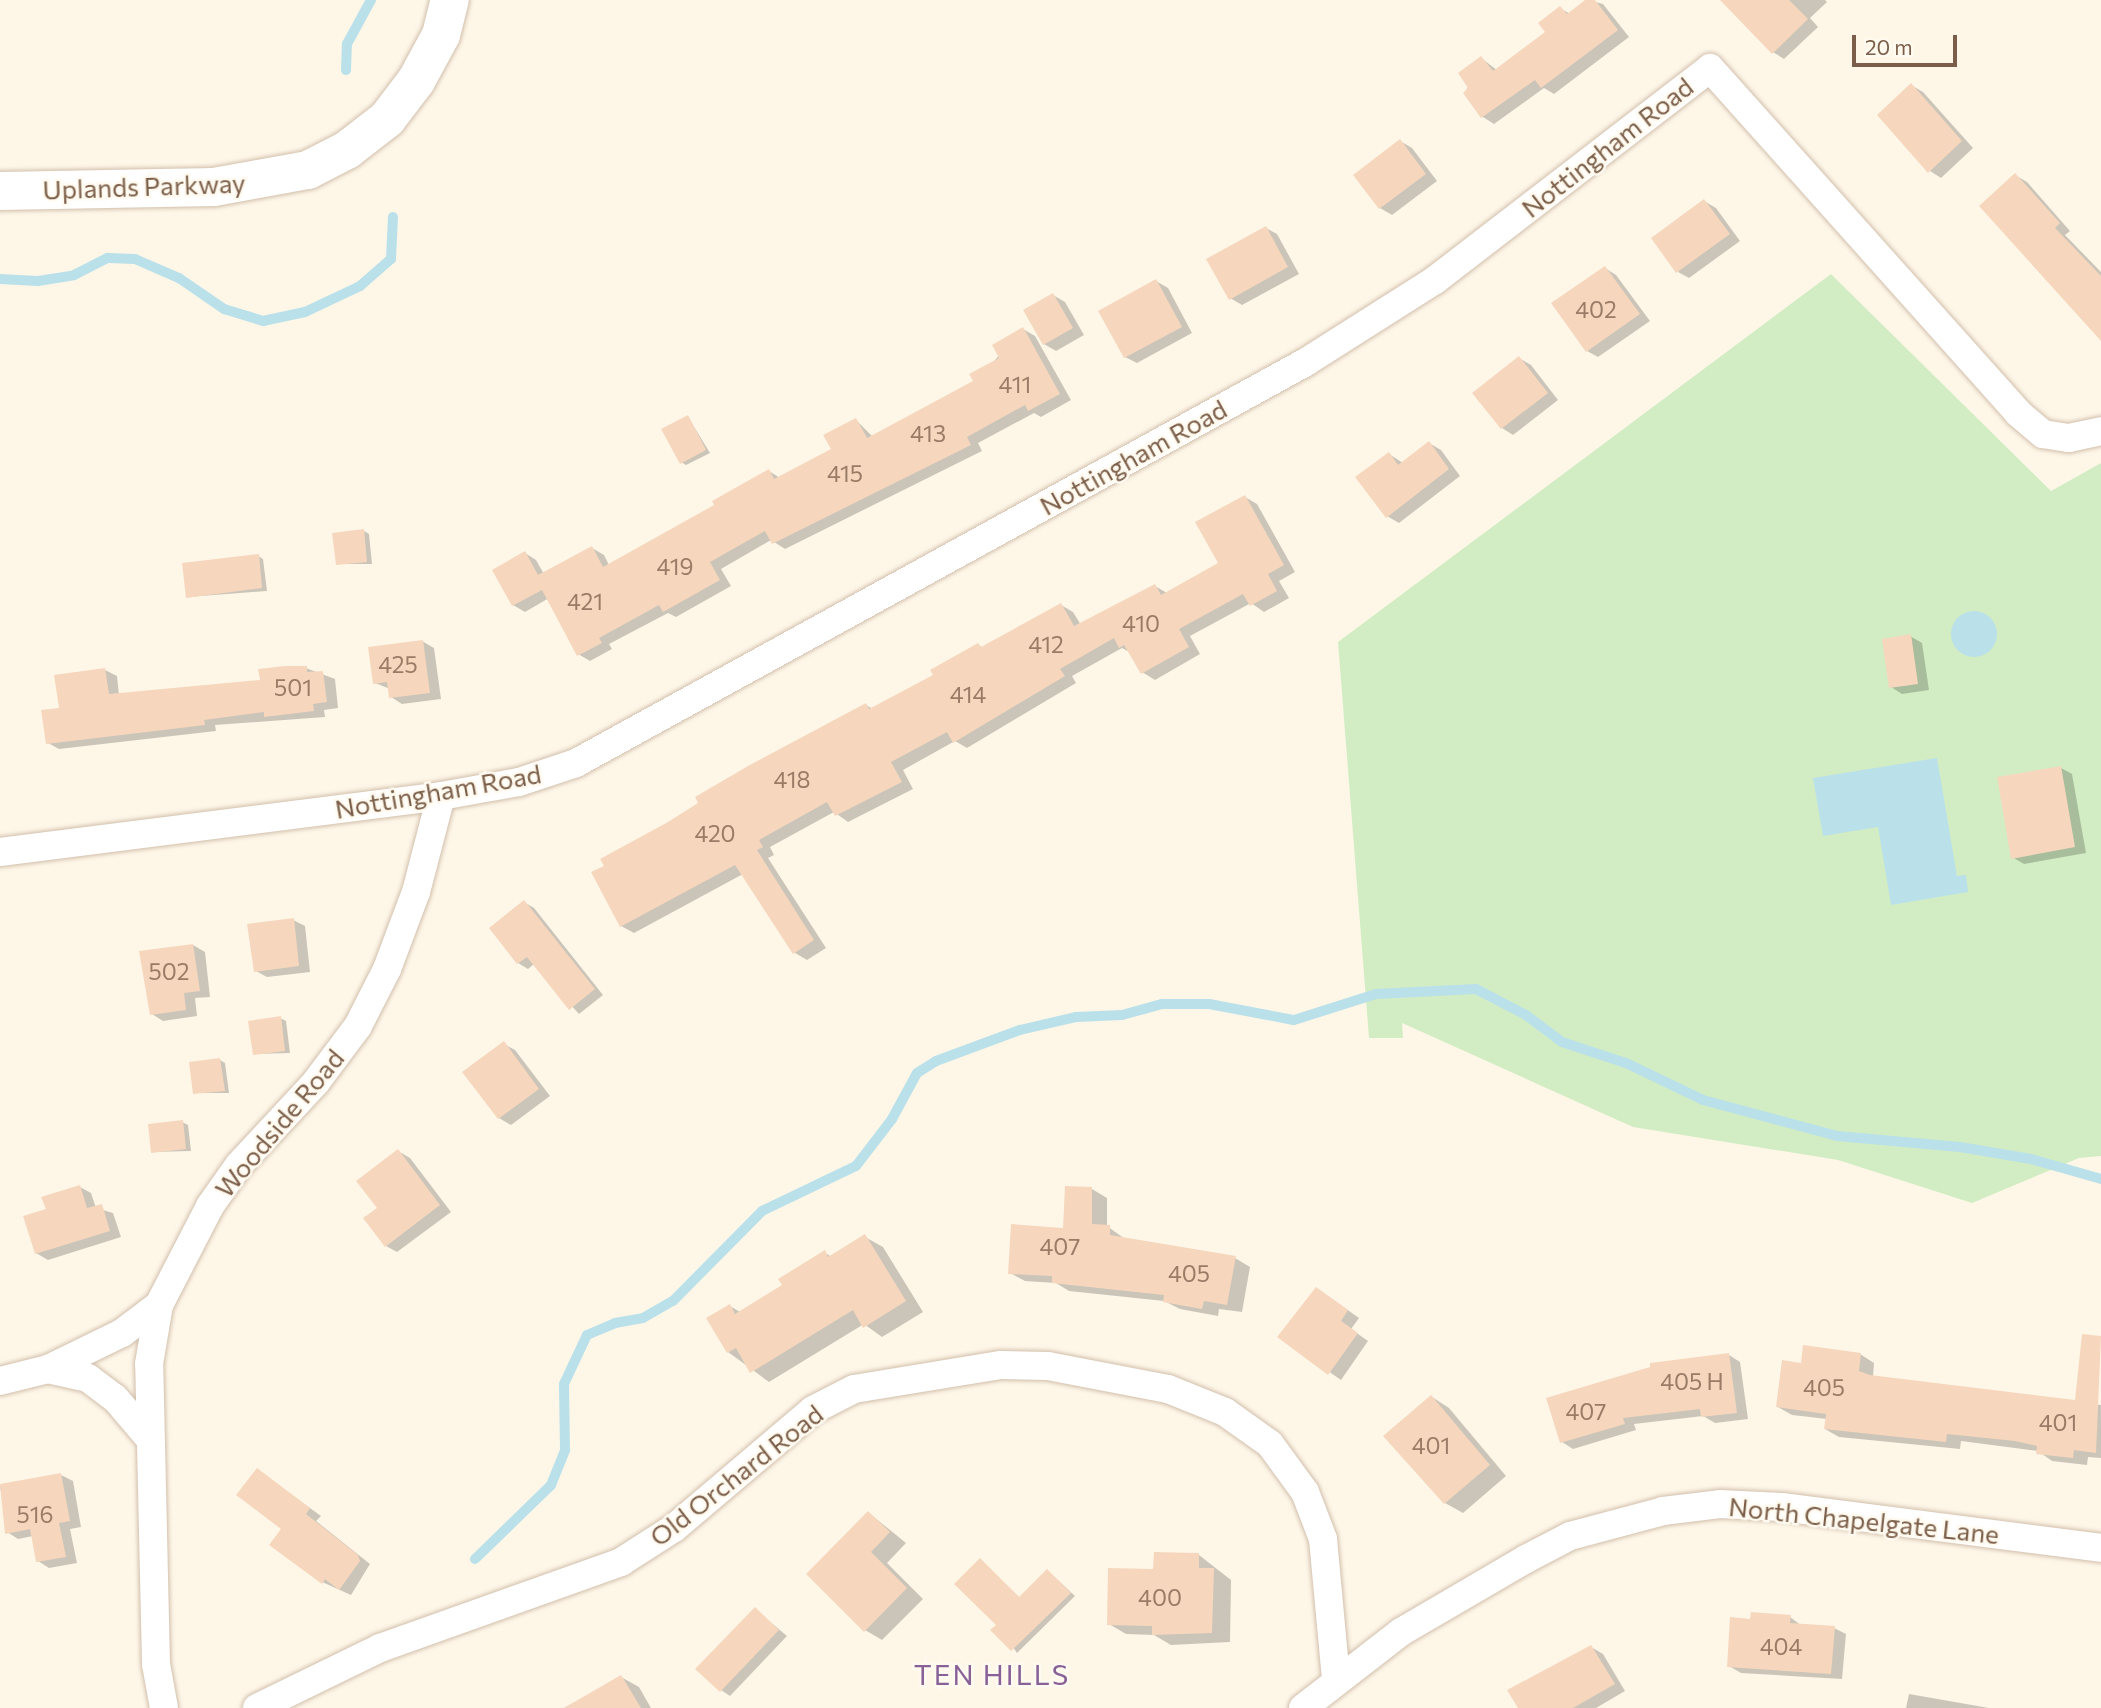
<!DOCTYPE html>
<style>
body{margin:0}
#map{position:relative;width:2101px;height:1708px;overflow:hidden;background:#fef7e8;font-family:Commissioner,sans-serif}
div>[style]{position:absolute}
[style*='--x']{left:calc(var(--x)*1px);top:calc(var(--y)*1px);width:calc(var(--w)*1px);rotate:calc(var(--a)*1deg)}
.green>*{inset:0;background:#d2edc4}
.water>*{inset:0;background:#bae0ea}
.round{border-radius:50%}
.shadow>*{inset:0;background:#0003}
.stream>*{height:10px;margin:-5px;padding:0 5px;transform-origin:5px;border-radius:5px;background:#bae0ea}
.building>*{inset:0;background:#f6d7bd}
.roads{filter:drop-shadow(0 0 2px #d2bfac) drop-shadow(0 0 2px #d2bfac)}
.street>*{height:28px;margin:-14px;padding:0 14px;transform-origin:14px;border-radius:14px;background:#fff}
.secondary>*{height:38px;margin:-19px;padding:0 19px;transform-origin:19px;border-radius:19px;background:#fff}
span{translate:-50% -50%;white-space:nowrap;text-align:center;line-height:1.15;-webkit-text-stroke:5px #fffaf0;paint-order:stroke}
.number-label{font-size:23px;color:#9a7c66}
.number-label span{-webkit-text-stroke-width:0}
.street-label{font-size:26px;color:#7b5e49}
.neighbourhood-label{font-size:28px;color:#886197;letter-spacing:2px}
.scale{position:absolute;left:1852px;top:35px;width:105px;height:32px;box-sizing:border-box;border:4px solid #7b5e49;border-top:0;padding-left:9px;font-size:21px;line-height:24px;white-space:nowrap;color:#7b5e49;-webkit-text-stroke:5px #fffaf0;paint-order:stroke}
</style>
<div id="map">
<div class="green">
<div style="clip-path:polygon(1831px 274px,2051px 491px,2101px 463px,2101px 1156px,2079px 1158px,1972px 1203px,1838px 1160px,1633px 1127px,1402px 1023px,1403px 1038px,1369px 1038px,1338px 642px)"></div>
</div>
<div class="water">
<div class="round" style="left:1951px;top:611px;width:46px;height:46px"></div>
<div style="clip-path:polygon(1937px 758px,1957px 876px,1966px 875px,1968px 892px,1891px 905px,1878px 827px,1823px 836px,1813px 778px)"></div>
</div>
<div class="shadow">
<div style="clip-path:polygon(1588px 0,1603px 4px,1629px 37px,1554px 94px,1544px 88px,1494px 124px,1483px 117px,1465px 93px,1481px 58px,1497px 70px,1548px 32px,1560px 8px,1570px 14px)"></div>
<div style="clip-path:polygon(1745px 0,1825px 0,1827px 2px,1810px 18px,1818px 27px,1784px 59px,1773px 52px)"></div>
<div style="clip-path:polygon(1911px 85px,1923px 92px,1973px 148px,1941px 178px,1930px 171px)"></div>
<div style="clip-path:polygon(1400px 141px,1412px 148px,1437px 181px,1392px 215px,1380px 208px)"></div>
<div style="clip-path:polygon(2015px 175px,2027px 182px,2070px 231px,2065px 235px,2101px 272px,2101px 338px)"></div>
<div style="clip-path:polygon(1704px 201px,1716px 208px,1740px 241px,1689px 278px,1678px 272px)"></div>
<div style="clip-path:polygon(1266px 228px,1277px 234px,1299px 274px,1242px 305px,1230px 298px)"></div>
<div style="clip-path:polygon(1605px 268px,1616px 275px,1650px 321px,1598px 357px,1587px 351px)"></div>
<div style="clip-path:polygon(1156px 281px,1168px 288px,1192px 333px,1137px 363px,1125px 357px)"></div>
<div style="clip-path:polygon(1053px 295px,1065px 302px,1084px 335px,1056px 351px,1044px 344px)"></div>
<div style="clip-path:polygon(1023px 329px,1035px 336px,1071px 400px,1041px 417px,1034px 413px,978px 443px,982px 451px,785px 549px,771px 540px,721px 569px,731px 586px,676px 617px,668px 613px,609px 644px,612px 649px,590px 661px,578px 654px,549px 598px,525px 612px,513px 605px,525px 553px,536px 560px,544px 574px,592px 548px,604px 555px,609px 565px,717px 506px,769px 471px,780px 478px,833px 450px,856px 420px,873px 437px,975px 382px)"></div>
<div style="clip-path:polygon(1519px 358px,1531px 365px,1558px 400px,1513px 435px,1502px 428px)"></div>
<div style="clip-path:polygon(688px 417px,710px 453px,686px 465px,681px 462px)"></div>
<div style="clip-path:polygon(1429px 443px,1441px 450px,1460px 476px,1399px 523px,1387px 516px,1389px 454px,1403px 463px)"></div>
<div style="clip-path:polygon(1245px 497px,1257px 504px,1295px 572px,1279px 581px,1289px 598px,1264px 612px,1251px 603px,1190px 636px,1200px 654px,1155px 680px,1142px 672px,1131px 653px,1122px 648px,1072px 676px,1076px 683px,967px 748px,955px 741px,903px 770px,913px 789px,848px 822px,834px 812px,770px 847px,774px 855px,768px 858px,826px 948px,807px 960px,795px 953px,743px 874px,634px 933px,621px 926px,669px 823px,866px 705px,873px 709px,935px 676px,978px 645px,984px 648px,1061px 605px,1073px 612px,1081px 625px,1155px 586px,1167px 593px,1220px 564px)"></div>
<div style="clip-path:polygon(364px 531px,369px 534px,372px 564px,338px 564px)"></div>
<div style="clip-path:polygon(258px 556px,263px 559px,267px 591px,188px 597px)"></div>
<div style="clip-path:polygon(1910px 636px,1922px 643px,1929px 690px,1902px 694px,1891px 687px)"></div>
<div style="clip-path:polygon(422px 641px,434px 648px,441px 699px,402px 704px,391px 697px,390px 689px,375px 683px)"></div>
<div style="clip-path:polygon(306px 668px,335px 679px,338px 708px,324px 710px,325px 717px,215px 725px,216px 731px,59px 749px,48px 743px,61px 709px,105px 670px,117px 676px,119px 695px,262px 681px)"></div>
<div style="clip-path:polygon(2061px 768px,2072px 774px,2086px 853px,2024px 864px,2012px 857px)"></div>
<div style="clip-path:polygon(524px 902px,534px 908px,603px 995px,579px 1014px,534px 964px,528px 969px,518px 963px)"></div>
<div style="clip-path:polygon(293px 920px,305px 926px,310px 972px,267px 977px,256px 971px)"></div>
<div style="clip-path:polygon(193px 945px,205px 952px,210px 997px,195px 998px,197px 1016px,163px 1021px,152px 1014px)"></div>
<div style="clip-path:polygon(280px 1018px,286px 1021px,290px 1053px,254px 1054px)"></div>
<div style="clip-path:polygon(504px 1044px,515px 1050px,550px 1096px,511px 1125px,499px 1118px,465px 1073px)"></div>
<div style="clip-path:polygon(220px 1060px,225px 1063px,229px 1093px,195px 1093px)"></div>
<div style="clip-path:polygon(182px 1122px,188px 1125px,191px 1151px,153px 1152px)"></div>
<div style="clip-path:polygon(398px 1151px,410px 1158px,451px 1212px,397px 1252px,386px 1246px)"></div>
<div style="clip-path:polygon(80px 1187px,91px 1193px,96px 1208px,113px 1213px,121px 1237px,48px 1260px,36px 1253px,48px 1210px)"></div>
<div style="clip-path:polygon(1092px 1189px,1107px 1198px,1107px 1226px,1125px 1239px,1235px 1258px,1250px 1267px,1242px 1312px,1219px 1309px,1218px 1316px,1180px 1309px,1164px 1301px,1069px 1291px,1056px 1283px,1025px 1281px,1010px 1273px,1065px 1229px)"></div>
<div style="clip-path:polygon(865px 1237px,883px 1247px,923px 1312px,882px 1337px,864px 1324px,769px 1382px,728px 1352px,730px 1306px,740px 1312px,784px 1286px,825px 1253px,832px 1257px)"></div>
<div style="clip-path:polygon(1328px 1296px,1359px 1318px,1351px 1329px,1368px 1341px,1341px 1380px,1279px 1337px)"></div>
<div style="clip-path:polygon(1860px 1354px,1874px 1363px,1873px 1377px,2101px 1405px,2101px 1458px,2088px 1457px,2087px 1465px,2052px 1461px,2038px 1451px,1961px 1441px,1960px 1449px,1839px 1437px,1825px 1429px,1827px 1419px,1792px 1415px,1778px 1407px,1803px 1365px)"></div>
<div style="clip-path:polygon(1729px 1355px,1740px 1362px,1748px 1419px,1715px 1423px,1703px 1416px,1634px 1424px,1636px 1430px,1573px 1449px,1562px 1442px)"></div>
<div style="clip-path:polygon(1432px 1397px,1449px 1408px,1506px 1476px,1463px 1513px,1445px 1503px)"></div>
<div style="clip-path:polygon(257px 1470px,321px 1516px,316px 1521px,370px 1564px,351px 1595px,322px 1582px)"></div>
<div style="clip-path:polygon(61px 1475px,73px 1481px,81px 1527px,70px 1529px,77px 1563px,49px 1568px,38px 1561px,33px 1536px,18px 1539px,7px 1532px,0 1486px)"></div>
<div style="clip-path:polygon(869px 1513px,906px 1543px,887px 1563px,923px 1599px,882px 1640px,865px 1630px)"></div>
<div style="clip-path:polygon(1199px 1555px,1231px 1580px,1230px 1642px,1171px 1645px,1154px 1635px,1126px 1634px,1109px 1624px,1155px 1571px)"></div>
<div style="clip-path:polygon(980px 1560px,1020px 1598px,1048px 1571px,1075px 1596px,1017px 1653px,998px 1625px)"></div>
<div style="clip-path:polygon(755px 1609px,787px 1636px,730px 1696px,721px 1690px)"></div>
<div style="clip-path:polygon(1790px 1617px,1802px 1626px,1834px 1628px,1846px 1634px,1842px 1679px,1741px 1673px,1729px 1666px,1751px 1621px)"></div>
<div style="clip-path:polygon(1591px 1647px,1603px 1654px,1625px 1691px,1596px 1708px,1520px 1708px)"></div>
<div style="clip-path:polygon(621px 1677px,639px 1687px,651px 1708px,564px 1708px)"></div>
<div style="clip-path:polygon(1909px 1694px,1989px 1708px,1906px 1708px)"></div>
</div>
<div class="stream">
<div style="--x:346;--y:70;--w:26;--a:-88"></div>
<div style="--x:347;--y:44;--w:50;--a:-61.4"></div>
<div style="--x:0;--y:279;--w:38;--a:3"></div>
<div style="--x:38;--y:281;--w:36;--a:-9"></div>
<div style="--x:74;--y:275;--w:38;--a:-27"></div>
<div style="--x:108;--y:258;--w:27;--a:2"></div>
<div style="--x:135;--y:259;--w:48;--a:23.4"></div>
<div style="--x:179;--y:278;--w:55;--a:34.6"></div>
<div style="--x:224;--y:309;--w:41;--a:17.1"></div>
<div style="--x:263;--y:321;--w:43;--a:-12.1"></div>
<div style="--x:305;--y:312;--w:61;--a:-25.3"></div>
<div style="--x:360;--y:286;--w:41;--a:-41.1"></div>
<div style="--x:391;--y:259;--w:42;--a:-87.3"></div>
<div style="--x:475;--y:1559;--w:106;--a:-44.2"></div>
<div style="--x:551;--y:1485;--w:38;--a:-68"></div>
<div style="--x:565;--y:1450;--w:66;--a:-90.9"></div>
<div style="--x:564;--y:1384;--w:54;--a:-64.9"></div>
<div style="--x:587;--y:1335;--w:30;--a:-23"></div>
<div style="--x:615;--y:1323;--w:28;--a:-10"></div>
<div style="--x:643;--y:1318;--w:34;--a:-30"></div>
<div style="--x:673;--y:1301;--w:127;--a:-45.3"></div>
<div style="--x:762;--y:1211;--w:104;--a:-25.6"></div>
<div style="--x:856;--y:1166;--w:59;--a:-52.5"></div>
<div style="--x:892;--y:1119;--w:52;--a:-61.5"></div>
<div style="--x:917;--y:1073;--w:22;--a:-32"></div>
<div style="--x:936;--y:1061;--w:90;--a:-20.3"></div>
<div style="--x:1020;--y:1030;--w:57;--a:-13.1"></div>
<div style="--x:1076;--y:1017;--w:46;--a:-2.5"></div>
<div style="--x:1122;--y:1015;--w:41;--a:-15.4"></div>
<div style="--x:1162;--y:1004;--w:47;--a:0"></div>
<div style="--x:1209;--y:1004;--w:86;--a:10.7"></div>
<div style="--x:1294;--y:1020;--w:86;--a:-17.6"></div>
<div style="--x:1376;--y:994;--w:100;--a:-2.9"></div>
<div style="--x:1476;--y:989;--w:56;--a:27.5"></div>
<div style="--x:1526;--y:1015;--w:45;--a:36.9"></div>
<div style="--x:1562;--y:1042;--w:67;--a:18.2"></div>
<div style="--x:1626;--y:1063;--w:85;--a:25.7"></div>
<div style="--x:1703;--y:1100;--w:139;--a:15"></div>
<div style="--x:1837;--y:1136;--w:123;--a:5.1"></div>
<div style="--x:1960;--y:1147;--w:72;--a:9.6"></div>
<div style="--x:2031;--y:1159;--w:73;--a:15.9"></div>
</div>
<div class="building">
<div style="clip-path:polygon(1585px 0,1595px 0,1618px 30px,1541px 88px,1535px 80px,1481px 118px,1463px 93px,1468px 88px,1458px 73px,1481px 56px,1493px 71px,1545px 32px,1538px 23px,1560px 6px,1567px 14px)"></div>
<div style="clip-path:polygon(1720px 0,1789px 0,1808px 19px,1772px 54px)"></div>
<div style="clip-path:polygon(1911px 83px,1962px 141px,1928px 173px,1877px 115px)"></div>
<div style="clip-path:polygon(1400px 139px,1426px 174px,1379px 209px,1353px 175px)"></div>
<div style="clip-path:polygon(2015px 173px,2060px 223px,2055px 228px,2101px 276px,2101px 341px,1979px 206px)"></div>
<div style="clip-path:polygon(1704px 199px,1730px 234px,1676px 273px,1651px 238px)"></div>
<div style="clip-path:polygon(1266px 226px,1288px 267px,1229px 300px,1206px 259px)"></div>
<div style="clip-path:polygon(1605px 266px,1640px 314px,1586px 352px,1551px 303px)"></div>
<div style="clip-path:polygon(1156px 279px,1182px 327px,1124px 358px,1098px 311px)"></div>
<div style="clip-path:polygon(1053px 293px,1073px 328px,1043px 345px,1023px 310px)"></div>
<div style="clip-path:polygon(1023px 327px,1060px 394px,1028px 411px,1025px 405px,967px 437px,971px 445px,772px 544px,765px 531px,710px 562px,720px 580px,663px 612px,659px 605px,599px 638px,602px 643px,577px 656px,542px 590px,512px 606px,492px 570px,525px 551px,538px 575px,592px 546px,603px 567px,714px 505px,712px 501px,769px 469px,774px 479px,831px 449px,823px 435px,856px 418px,867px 438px,973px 381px,969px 374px,999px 358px,992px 345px)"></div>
<div style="clip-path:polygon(1519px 356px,1548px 393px,1501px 429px,1472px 393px)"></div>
<div style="clip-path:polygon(688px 415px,706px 450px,680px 464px,661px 429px)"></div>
<div style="clip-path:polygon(1429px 441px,1449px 469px,1386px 518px,1355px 477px,1389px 452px,1398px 465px)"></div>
<div style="clip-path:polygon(1245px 495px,1284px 565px,1268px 574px,1277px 591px,1250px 606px,1243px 594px,1179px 629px,1189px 647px,1141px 674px,1124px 645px,1119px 648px,1114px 638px,1060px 669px,1065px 676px,953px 743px,947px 732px,891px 762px,902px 782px,835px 816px,827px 802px,759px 840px,763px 847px,757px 850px,814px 940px,793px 954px,735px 865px,620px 927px,591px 872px,604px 866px,600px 859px,668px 822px,698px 803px,695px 797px,748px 766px,866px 703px,869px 709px,933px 675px,930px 670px,978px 643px,981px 647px,1061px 603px,1074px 626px,1155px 584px,1161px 595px,1218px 563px,1195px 522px)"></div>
<div style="clip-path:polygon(364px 529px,367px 562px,336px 565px,332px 533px)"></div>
<div style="clip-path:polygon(259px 554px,262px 588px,186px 598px,182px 563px)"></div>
<div style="clip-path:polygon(1911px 634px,1918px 684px,1889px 688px,1882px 639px)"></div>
<div style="clip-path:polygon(423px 640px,430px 693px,389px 698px,387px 682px,373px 684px,368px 647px)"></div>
<div style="clip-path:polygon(285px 666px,307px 666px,307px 672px,323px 671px,327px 702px,313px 704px,314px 711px,264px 717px,264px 712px,204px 720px,205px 725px,46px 744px,41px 710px,59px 708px,54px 675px,105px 668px,109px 694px,260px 680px,258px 669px)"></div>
<div style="clip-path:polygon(2061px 766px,2075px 847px,2011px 859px,1997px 777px)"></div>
<div style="clip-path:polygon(524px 900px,595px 989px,569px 1010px,527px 957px,517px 964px,489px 928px)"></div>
<div style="clip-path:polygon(294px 918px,299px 966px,254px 972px,247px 924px)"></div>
<div style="clip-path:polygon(193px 944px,200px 991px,184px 993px,186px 1010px,150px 1015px,139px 951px)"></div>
<div style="clip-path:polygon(281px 1016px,285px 1051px,253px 1055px,248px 1021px)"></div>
<div style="clip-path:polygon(504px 1041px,539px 1089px,498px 1119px,462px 1072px)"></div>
<div style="clip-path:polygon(220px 1058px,225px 1091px,193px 1094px,189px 1062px)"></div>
<div style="clip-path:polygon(183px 1120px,186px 1149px,151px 1153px,148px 1124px)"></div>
<div style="clip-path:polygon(398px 1149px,440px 1205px,385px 1247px,363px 1218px,377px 1208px,356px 1181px)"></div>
<div style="clip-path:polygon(80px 1185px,87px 1208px,102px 1204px,110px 1231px,35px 1254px,23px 1216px,46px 1209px,41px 1197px)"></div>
<div style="clip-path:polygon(1065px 1186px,1092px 1187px,1092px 1224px,1110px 1225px,1110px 1235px,1236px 1256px,1227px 1305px,1204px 1301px,1202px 1309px,1163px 1302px,1164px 1295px,1052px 1283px,1052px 1276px,1008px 1274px,1011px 1224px,1063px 1228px)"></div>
<div style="clip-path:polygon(865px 1234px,906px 1301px,863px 1328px,853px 1310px,750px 1373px,736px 1348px,727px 1353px,706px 1318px,730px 1304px,735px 1314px,782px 1285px,778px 1279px,825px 1250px,828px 1257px)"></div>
<div style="clip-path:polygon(1316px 1287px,1348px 1310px,1341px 1321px,1358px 1333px,1328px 1375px,1277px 1337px)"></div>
<div style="clip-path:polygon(2082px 1334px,2101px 1336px,2096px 1453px,2074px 1450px,2073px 1458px,2036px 1454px,2037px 1446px,2015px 1441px,1947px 1434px,1946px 1442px,1824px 1429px,1826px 1414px,1776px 1407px,1782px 1360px,1801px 1363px,1803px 1345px,1861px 1353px,1859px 1371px,1870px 1375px,2075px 1400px)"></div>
<div style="clip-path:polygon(1729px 1353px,1737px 1413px,1701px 1417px,1700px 1409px,1623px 1418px,1625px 1424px,1560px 1443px,1546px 1398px,1650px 1367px,1650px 1363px)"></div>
<div style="clip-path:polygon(1431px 1395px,1490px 1465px,1444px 1504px,1383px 1436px)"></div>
<div style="clip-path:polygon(257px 1468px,310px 1508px,306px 1514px,358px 1555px,360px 1561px,339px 1590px,325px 1579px,322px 1584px,269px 1545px,281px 1529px,236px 1495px)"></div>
<div style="clip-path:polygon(61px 1473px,70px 1521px,59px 1523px,66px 1557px,36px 1562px,30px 1529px,5px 1534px,0 1484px)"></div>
<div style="clip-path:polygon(868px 1511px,890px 1532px,871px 1552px,907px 1588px,864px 1632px,806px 1574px)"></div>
<div style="clip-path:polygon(1154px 1552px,1199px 1553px,1199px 1568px,1214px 1568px,1212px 1633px,1152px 1635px,1152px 1626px,1107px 1625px,1108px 1568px,1153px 1569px)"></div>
<div style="clip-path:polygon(980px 1558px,1019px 1597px,1047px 1569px,1071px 1593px,1011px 1651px,990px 1630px,996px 1625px,954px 1584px)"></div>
<div style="clip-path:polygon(755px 1607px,779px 1630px,720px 1692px,695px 1669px)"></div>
<div style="clip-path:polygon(1751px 1612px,1791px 1615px,1790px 1623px,1835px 1626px,1831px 1674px,1727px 1667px,1730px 1617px,1750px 1619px)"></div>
<div style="clip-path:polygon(1591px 1645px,1615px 1684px,1573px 1708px,1518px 1708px,1507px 1690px)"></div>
<div style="clip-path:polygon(621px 1675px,641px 1708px,564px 1708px)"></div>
</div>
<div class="roads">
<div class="street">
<div style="--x:0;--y:852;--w:445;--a:-7.2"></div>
<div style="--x:441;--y:796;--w:79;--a:-10.2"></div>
<div style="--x:519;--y:782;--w:60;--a:-18.4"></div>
<div style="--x:576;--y:763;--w:833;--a:-28.78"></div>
<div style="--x:1306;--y:362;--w:153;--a:-32.4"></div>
<div style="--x:1435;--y:280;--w:347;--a:-37.6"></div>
<div style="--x:1710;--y:68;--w:462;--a:48.2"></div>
<div style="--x:2018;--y:413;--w:33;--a:40"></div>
<div style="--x:2043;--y:434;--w:26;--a:9"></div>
<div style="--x:2069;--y:438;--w:33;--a:-12"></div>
<div style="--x:48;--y:1369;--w:41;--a:12.7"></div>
<div style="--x:88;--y:1378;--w:34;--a:37"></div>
<div style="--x:115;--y:1398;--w:54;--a:49.5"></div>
<div style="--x:0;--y:1381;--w:49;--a:-14"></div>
<div style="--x:48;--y:1369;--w:82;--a:-25.9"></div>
<div style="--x:122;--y:1333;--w:46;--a:-37.1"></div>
<div style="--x:164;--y:1708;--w:45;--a:-100.3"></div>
<div style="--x:156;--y:1664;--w:300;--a:-91.3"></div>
<div style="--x:149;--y:1364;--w:60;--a:-80.4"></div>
<div style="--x:159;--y:1305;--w:111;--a:-62.7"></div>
<div style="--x:210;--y:1206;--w:50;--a:-54.7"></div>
<div style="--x:239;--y:1165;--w:113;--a:-47.1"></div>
<div style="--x:316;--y:1082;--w:70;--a:-53.1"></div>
<div style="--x:358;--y:1026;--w:64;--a:-63"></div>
<div style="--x:387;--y:969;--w:82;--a:-69.4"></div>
<div style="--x:416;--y:892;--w:99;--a:-75.4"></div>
<div style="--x:257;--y:1708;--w:137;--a:-26"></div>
<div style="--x:380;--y:1648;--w:256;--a:-19.6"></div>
<div style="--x:621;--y:1562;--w:63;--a:-32.7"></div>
<div style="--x:674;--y:1528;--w:182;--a:-40.3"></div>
<div style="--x:813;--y:1410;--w:46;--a:-27.1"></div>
<div style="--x:854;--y:1389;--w:149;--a:-9.3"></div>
<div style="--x:1001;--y:1365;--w:47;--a:1.2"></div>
<div style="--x:1048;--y:1366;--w:122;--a:10.9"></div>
<div style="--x:1168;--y:1389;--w:61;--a:22"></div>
<div style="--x:1225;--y:1412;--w:55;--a:35.4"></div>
<div style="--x:1270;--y:1444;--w:59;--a:53.9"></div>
<div style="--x:1305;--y:1492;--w:50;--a:69"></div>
<div style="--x:1323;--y:1539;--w:140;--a:84.7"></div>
<div style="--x:1303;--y:1708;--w:124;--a:-37.8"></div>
<div style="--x:1401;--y:1632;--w:145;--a:-30.3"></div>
<div style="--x:1526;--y:1559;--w:50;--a:-27.6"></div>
<div style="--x:1570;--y:1536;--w:96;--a:-15"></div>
<div style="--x:1663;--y:1511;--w:57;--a:-7"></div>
<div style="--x:1720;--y:1504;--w:62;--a:2.8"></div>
<div style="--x:1782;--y:1507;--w:322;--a:7.3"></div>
</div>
<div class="secondary">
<div style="--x:0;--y:191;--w:214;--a:-1.1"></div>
<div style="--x:214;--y:187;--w:96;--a:-10.3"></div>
<div style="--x:308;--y:170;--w:44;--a:-27.1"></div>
<div style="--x:347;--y:150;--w:51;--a:-37.8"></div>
<div style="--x:387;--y:119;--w:48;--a:-52.7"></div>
<div style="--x:416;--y:81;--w:52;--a:-61.5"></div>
<div style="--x:441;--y:35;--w:36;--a:-76"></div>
</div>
</div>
<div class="number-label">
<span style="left:1596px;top:309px">402</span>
<span style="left:1015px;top:384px">411</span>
<span style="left:928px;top:433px">413</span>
<span style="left:845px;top:473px">415</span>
<span style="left:675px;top:566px">419</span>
<span style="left:585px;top:601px">421</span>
<span style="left:1141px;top:623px">410</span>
<span style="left:1046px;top:644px">412</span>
<span style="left:398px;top:664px">425</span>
<span style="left:293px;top:687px">501</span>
<span style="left:968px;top:694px">414</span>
<span style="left:792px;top:779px">418</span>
<span style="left:715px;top:833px">420</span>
<span style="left:169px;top:971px">502</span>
<span style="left:1060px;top:1246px">407</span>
<span style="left:1189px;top:1273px">405</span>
<span style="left:1692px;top:1381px">405 H</span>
<span style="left:1824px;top:1387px">405</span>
<span style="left:1586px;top:1411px">407</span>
<span style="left:2058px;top:1422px">401</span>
<span style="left:1431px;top:1445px">401</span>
<span style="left:35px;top:1514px">516</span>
<span style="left:1160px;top:1597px">400</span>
<span style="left:1781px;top:1646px">404</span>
</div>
<div class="street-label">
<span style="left:1607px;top:147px;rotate:-38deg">Nottingham Road</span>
<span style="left:144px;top:186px;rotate:-2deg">Uplands Parkway</span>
<span style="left:1133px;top:457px;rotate:-29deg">Nottingham Road</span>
<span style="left:438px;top:791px;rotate:-10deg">Nottingham Road</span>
<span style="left:279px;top:1123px;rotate:-50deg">Woodside Road</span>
<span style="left:736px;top:1475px;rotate:-38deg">Old Orchard Road</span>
<span style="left:1864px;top:1520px;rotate:6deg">North Chapelgate Lane</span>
</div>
<div class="neighbourhood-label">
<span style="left:992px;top:1674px">TEN HILLS</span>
</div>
<div class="scale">20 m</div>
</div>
